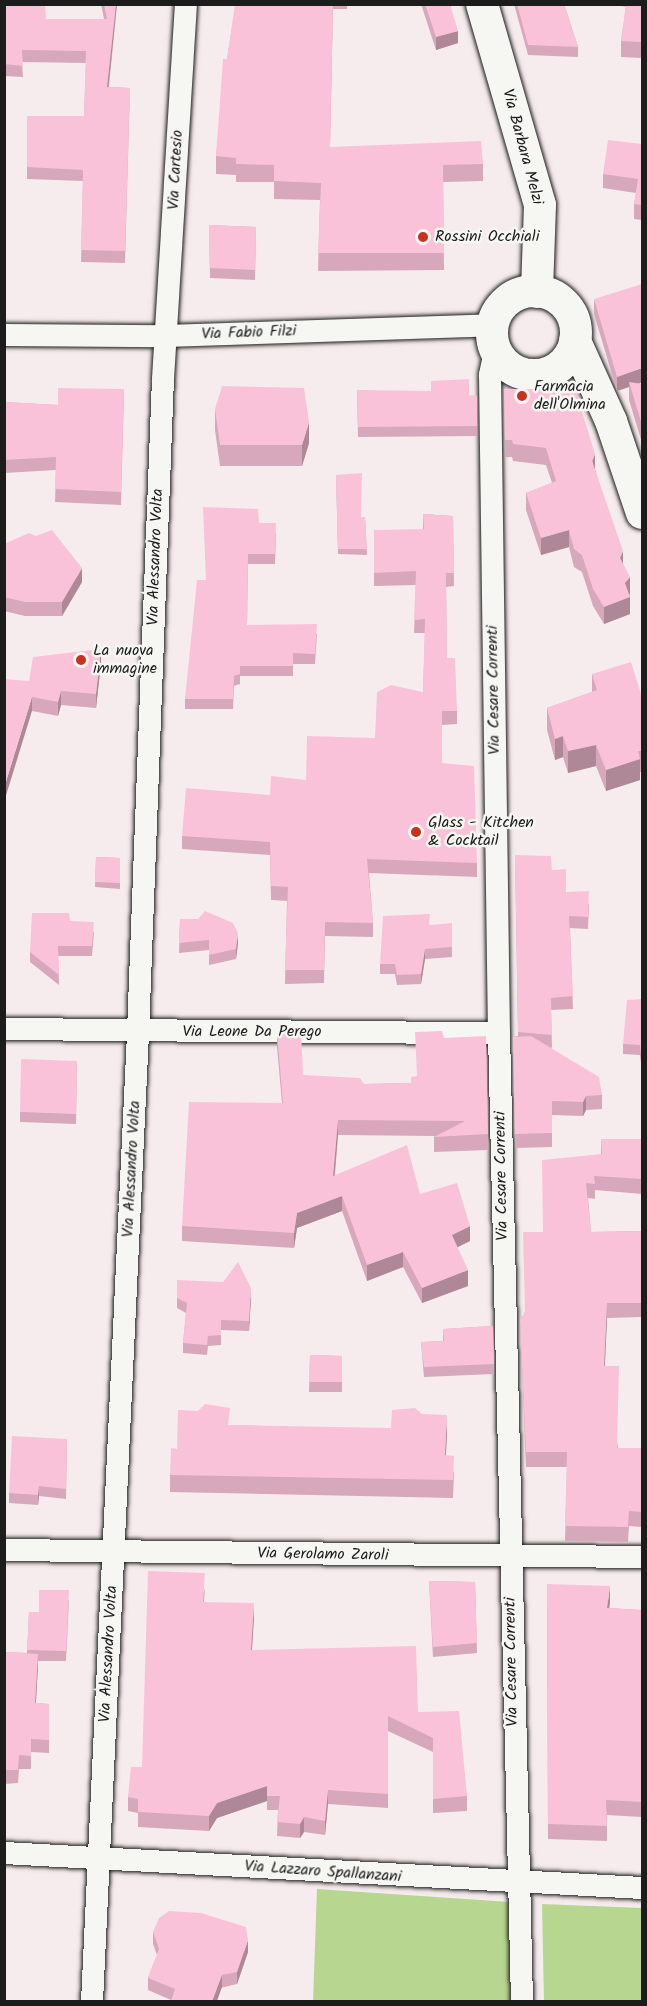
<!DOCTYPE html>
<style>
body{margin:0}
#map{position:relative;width:647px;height:2006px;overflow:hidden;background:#f7eced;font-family:Kalam,sans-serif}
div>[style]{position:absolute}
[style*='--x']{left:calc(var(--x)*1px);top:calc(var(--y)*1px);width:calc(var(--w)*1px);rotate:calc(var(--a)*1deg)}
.green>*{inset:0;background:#b7d68f}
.roads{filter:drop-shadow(0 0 2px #1c1c1c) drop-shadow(0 0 2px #1c1c1c)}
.street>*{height:22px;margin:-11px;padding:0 11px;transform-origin:11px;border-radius:11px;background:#f6f6f2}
.secondary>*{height:32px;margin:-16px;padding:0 16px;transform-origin:16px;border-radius:16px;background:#f6f6f2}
.secondary>.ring{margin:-16px;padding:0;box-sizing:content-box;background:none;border:32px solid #f6f6f2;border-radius:50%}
.wall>*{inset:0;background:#d7a7bb}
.shaded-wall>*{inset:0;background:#af8898}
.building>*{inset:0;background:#fac2d9}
.dots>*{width:16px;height:16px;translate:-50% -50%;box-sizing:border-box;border:3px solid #f6f6f2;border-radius:50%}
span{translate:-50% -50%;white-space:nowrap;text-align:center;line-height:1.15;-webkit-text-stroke:5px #f6f6f2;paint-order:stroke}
.street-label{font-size:16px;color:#1c1c1c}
.poi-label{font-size:16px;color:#1c1c1c}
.left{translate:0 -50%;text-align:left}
.frame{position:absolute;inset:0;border:6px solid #1c1c1c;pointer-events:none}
</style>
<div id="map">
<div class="green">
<div style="clip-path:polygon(317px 1889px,510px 1902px,511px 2001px,313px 2002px)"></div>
<div style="clip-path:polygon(542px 1904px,642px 1908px,642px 2001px,544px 2001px)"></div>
</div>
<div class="roads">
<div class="street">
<div style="--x:4;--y:335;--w:162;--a:0.4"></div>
<div style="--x:166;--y:336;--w:327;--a:-1.9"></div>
<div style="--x:495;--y:351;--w:25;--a:102"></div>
<div style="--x:490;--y:375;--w:658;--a:89.22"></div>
<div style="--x:499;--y:1033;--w:969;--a:88.64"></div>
<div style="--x:4;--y:1029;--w:495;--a:0.5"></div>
<div style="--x:4;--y:1550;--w:638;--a:0.63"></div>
<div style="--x:4;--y:1853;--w:639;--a:3.14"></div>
<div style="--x:92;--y:2002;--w:971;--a:-87.28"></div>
<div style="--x:138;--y:1032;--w:653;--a:-87.81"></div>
<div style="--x:163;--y:379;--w:376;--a:-86.5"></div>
</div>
<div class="secondary">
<div style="--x:482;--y:4;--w:209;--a:73.9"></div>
<div style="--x:540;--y:205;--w:87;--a:92"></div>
<div class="ring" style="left:492px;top:291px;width:52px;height:52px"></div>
<div style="--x:575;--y:341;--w:88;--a:65.8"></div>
<div style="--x:611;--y:421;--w:97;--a:71.4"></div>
</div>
</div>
<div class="wall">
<div style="clip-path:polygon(4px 4px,46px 19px,104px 19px,101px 4px,117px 4px,109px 87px,130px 88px,125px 263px,81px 262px,83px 181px,27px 179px,27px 116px,84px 116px,86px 63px,22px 62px,23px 77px,4px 76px)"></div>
<div style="clip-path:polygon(235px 4px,347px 4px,347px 9px,333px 9px,330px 147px,483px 164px,483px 181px,443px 182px,444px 270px,318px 271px,320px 200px,274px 199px,274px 182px,236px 182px,236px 175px,216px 174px,216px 156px,227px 59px,235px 9px)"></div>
<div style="clip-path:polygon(421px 4px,450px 4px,458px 43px,436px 50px)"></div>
<div style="clip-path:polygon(514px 4px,564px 4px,578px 47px,578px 57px,528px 55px)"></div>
<div style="clip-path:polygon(614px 4px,642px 4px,642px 58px,621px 57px,621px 41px,626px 7px)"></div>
<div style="clip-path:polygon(642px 144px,642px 220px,634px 219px,634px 204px,636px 193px,603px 188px,603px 174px)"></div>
<div style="clip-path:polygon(209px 225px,256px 227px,255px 280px,210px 278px)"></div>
<div style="clip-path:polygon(594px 299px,642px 382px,639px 384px,642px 384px,642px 443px,629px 400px,629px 387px,617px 391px,594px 314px)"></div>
<div style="clip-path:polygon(124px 389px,121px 505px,55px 502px,56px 470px,4px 473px,4px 402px,58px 405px)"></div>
<div style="clip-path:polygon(504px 389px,595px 469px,623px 564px,630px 594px,630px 614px,604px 624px,593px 606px,582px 572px,574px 567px,569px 547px,541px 555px,526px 510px,526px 493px,552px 483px,546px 465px,513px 461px,512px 457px,505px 457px)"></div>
<div style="clip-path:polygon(357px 390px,477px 396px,477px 436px,358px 437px)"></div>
<div style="clip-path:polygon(215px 409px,309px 443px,302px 466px,220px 466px,215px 430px)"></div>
<div style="clip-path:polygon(336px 475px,361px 518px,365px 517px,367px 555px,338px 554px)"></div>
<div style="clip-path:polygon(423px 514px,453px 516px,454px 586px,446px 587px,447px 658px,457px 711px,457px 724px,442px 725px,442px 763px,477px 863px,477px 877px,369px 873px,373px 923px,373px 937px,325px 936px,324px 983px,285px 984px,287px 901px,271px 900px,270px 855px,182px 849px,182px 836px,270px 795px,306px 780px,375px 738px,423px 692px,425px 633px,414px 633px,416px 585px,374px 586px,374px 573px,423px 529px)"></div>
<div style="clip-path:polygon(259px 523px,276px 533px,275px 564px,248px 564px,247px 625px,317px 634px,315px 664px,293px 664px,293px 676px,240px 676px,240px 684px,234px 686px,233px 709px,185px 709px,185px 699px,206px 580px)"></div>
<div style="clip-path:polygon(4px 544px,82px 582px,62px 616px,25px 616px,4px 611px)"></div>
<div style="clip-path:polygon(101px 663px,96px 708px,61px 705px,58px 716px,32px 711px,29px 681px)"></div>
<div style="clip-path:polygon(592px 674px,642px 697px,642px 772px,640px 772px,640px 780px,606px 791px,596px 766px,568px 773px,563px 757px,555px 760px,547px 730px,547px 708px,592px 692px)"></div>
<div style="clip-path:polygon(515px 855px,552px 870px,566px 892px,589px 904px,588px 929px,570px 928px,573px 1009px,551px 1010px,552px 1048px,550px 1047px,602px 1095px,602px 1109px,586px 1110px,583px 1116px,552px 1115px,552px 1147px,515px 1148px,513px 1037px,518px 1036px)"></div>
<div style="clip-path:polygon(96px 857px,120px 858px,120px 889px,95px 887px)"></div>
<div style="clip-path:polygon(180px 919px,238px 943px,236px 959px,209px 965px,209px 950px,179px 953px)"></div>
<div style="clip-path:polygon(70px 921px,94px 932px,92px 956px,58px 956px,59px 985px,30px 962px,30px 952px)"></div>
<div style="clip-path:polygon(452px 923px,452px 957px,425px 959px,421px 984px,397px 985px,395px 974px,380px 974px,380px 964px)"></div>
<div style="clip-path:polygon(642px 999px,642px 1064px,641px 1064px,640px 1055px,623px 1054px,623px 1044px)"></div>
<div style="clip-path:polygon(277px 1032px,303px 1075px,364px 1084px,411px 1083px,488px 1134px,488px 1150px,434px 1152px,434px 1137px,435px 1136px,338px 1135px,335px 1175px,420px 1194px,470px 1241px,457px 1247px,468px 1286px,422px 1303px,403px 1267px,367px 1281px,342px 1211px,297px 1228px,294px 1248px,182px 1241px,182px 1226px,282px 1103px,277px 1047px)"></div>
<div style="clip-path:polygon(77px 1061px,76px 1124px,20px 1122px,20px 1112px)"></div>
<div style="clip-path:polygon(601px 1139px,642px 1139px,642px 1194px,595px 1190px,595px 1199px,588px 1198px,591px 1232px,642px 1231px,642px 1317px,607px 1318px,605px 1366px,618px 1448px,642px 1448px,642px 1527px,629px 1526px,628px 1542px,565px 1541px,567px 1467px,526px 1467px,520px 1319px,524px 1315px,543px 1232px,601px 1154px)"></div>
<div style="clip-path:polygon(177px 1280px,251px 1298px,249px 1331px,221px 1330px,221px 1345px,208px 1346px,207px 1355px,183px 1353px,183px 1343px,186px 1313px,177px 1308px)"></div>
<div style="clip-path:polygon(493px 1326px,494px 1374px,424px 1377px,421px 1342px,443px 1341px,443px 1329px)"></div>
<div style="clip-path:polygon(310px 1355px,342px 1356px,342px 1392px,309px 1392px)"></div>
<div style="clip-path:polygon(230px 1425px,447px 1432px,446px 1455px,454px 1473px,453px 1498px,170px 1492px,170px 1475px,177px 1449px)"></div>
<div style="clip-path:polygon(67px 1439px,66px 1499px,39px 1496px,38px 1505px,9px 1503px,9px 1493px)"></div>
<div style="clip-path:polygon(429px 1581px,475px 1582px,477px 1653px,433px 1657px)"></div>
<div style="clip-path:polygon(547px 1584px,610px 1602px,609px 1608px,642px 1610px,642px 1817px,607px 1815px,607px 1841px,548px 1839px)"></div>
<div style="clip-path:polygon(205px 1588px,204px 1602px,254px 1617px,252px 1650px,418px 1712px,467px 1796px,467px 1811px,433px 1813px,433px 1752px,388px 1731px,388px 1808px,328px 1804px,325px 1835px,304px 1832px,300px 1838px,277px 1836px,278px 1810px,267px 1810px,267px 1801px,217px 1818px,209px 1831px,138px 1827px,138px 1813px,128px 1811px,128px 1797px,142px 1767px)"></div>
<div style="clip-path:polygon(69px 1600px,66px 1661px,38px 1661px,36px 1703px,49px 1704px,49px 1753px,31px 1752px,31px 1769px,19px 1769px,18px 1783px,4px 1784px,4px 1652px,27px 1653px,29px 1612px,39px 1612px)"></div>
<div style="clip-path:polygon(153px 1932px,248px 1952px,237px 1984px,171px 2000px,148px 1990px,148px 1978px,157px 1955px,153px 1944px)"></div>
</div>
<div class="shaded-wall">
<div style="clip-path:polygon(116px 4px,117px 4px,107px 99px,107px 87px)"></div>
<div style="clip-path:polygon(458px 31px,458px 43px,436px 50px,436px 37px)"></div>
<div style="clip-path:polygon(642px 368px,642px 382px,630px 387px,629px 382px,629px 387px,617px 391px,617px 377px)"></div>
<div style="clip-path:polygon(309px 422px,309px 443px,302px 466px,302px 445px)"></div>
<div style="clip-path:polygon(595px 454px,595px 471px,592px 461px)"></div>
<div style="clip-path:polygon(569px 530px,569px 547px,541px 555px,541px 538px)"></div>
<div style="clip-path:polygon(623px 551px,623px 568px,620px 558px)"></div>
<div style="clip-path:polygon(82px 568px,82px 582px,62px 616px,62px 602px)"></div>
<div style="clip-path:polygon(630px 577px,630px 594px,626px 598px,630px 597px,630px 614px,604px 624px,604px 607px)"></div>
<div style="clip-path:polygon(101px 649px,101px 663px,96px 708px,96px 694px)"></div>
<div style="clip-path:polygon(61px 691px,61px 705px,58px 716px,58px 702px)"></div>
<div style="clip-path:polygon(32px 697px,32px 711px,4px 802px,4px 788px)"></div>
<div style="clip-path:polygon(563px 736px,563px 757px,555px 760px,555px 739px)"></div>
<div style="clip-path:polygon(596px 745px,596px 766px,568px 773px,568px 751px)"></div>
<div style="clip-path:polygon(640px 759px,640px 780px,606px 791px,606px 770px)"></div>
<div style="clip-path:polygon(238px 933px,238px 943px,236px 959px,236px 949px)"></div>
<div style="clip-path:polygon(425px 949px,425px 959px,421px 984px,421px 974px)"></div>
<div style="clip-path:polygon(586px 1096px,586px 1110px,583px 1116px,583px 1102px)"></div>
<div style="clip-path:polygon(338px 1120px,338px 1135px,333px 1191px,333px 1176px)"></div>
<div style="clip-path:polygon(342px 1196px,342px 1211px,297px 1228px,294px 1248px,294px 1233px,297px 1213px)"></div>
<div style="clip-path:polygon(470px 1226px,470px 1241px,452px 1250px,452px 1235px)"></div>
<div style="clip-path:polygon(403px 1252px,403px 1267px,367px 1281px,367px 1265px)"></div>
<div style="clip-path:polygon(468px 1270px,468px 1286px,422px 1303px,422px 1288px)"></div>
<div style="clip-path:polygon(251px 1288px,251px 1298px,249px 1331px,249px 1321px)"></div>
<div style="clip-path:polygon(607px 1303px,607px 1318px,604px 1381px,604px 1366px)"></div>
<div style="clip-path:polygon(447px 1415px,447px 1432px,445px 1472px,445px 1455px)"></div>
<div style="clip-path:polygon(39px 1486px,39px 1496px,38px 1505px,38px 1495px)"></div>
<div style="clip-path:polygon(610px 1586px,610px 1602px,607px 1624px,607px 1608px)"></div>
<div style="clip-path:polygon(254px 1603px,254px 1617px,251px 1664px,251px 1650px)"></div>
<div style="clip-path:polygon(38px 1654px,38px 1667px,35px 1716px,35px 1703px)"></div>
<div style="clip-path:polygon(267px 1786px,267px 1801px,217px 1818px,209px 1831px,209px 1816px,217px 1803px)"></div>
<div style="clip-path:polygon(328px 1790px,328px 1804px,325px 1835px,325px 1821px)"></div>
<div style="clip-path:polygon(304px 1817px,304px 1832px,300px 1838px,300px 1824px)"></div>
<div style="clip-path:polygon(248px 1940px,248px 1952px,237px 1984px,237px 1972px)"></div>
<div style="clip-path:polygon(222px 1975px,222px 1987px,217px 2001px,212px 2001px)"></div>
</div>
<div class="building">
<div style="clip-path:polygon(4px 4px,45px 4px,46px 19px,107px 19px,104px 4px,116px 4px,107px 87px,130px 88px,125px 251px,81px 250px,83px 170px,27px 167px,27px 116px,84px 116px,86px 51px,22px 50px,23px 66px,4px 64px)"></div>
<div style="clip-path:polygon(235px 4px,333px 4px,330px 147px,481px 141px,483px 164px,443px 165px,444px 253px,318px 253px,321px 183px,274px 181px,274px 165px,236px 164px,236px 158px,216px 156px,223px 59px,227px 59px)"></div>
<div style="clip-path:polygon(425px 4px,450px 4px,458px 31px,436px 37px)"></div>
<div style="clip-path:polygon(517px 4px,564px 4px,578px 47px,528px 45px)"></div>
<div style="clip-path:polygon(626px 4px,642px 4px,642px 42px,621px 41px)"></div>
<div style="clip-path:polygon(608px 140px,642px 144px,642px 205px,634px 204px,638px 179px,603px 174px)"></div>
<div style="clip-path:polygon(209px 225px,256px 227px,255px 270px,210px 268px)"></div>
<div style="clip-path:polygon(642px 284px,642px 368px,617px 377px,594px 299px)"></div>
<div style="clip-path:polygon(469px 379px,469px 396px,477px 396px,477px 426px,358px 427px,357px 390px,431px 391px,431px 381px)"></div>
<div style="clip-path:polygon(629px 382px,642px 384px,642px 425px)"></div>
<div style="clip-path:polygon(222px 386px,304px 388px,309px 422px,302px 445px,220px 445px,215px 409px)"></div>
<div style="clip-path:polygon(58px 388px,124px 389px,121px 492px,55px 489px,56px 457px,4px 460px,4px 402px,58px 405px)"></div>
<div style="clip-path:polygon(504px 389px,575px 389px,595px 454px,592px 461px,623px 551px,620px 558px,630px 577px,625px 583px,630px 597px,604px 607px,593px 589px,582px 555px,574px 549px,569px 530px,541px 538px,526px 493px,556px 481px,546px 448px,513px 444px,512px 440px,505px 440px)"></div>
<div style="clip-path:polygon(362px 473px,361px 518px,365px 517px,367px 549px,338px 549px,336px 475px)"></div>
<div style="clip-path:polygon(203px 507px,258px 509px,259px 523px,276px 523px,275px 554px,248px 554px,247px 625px,317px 624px,315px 654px,293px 653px,293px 666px,240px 666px,240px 674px,234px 676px,233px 699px,185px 699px,197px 580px,206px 580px)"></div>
<div style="clip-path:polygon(423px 514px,453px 516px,454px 573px,446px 573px,447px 658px,455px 658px,457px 711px,442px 711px,442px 763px,474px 766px,477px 863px,367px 859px,373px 923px,325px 922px,324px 970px,285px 970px,288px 887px,271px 886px,270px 842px,182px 836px,186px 788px,270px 795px,271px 776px,306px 780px,307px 736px,375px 738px,377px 692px,391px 685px,423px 692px,425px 619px,414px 620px,416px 571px,374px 573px,374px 530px,424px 529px)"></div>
<div style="clip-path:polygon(52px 530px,82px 568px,62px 602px,25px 602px,4px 597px,4px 544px,29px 533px,36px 536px)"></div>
<div style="clip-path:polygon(101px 649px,96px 694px,61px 691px,58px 702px,32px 697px,4px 788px,4px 679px,29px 681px,33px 657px)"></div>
<div style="clip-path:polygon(631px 662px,642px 697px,642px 751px,638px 751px,640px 759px,606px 770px,596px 745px,568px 751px,563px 736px,555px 739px,547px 708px,597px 690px,592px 674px)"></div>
<div style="clip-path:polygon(515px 855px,551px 856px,552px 870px,566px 869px,566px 892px,589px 891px,588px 917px,569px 916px,573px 996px,551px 998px,552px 1035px,518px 1032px)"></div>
<div style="clip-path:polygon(96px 857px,120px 858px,120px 883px,95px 882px)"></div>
<div style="clip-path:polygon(205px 911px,233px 923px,238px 933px,236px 949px,209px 955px,209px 940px,179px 943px,180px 919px,198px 919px)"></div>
<div style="clip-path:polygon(32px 913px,69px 913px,70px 921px,94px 922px,92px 946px,58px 946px,59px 975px,30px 952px)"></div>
<div style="clip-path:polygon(430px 914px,429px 925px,452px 923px,452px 947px,425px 949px,421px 974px,397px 975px,395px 964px,380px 964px,383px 916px)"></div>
<div style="clip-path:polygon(642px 999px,642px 1054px,641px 1054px,640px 1045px,623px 1044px,627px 1000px)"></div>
<div style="clip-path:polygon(301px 1030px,303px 1075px,360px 1078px,364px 1084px,411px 1083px,411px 1077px,417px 1076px,415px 1032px,442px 1031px,444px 1038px,486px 1036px,488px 1134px,434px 1137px,465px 1121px,338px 1120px,333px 1176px,407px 1145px,420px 1194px,457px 1183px,470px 1226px,452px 1235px,468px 1270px,422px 1288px,403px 1252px,367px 1265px,342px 1196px,297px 1213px,294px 1233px,182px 1226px,189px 1102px,283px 1103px,277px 1032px)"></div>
<div style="clip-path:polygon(531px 1036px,599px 1077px,602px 1095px,586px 1096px,583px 1102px,552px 1101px,552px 1133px,515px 1134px,513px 1037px)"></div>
<div style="clip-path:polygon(21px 1059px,77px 1061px,76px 1114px,20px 1112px)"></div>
<div style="clip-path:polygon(601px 1139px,642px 1139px,642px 1179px,594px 1176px,595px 1184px,586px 1183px,591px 1232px,642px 1231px,642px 1303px,607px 1303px,604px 1366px,619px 1366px,617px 1448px,642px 1448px,642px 1512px,629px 1511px,628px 1527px,565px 1526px,567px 1452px,526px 1452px,520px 1319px,525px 1314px,523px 1232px,543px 1232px,542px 1160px,602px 1154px)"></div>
<div style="clip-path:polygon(238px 1262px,251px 1288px,249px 1321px,221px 1320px,221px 1335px,208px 1336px,207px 1345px,183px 1343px,187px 1303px,177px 1298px,177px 1280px,223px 1282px)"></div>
<div style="clip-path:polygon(493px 1326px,494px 1364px,424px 1367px,421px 1342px,444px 1341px,443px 1329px)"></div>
<div style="clip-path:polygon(310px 1355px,342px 1356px,342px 1382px,309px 1382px)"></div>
<div style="clip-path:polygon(205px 1404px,230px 1408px,228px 1425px,391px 1428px,392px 1410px,415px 1408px,422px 1414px,447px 1415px,445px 1455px,454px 1456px,453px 1480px,170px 1475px,171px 1448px,177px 1449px,178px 1410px,198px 1411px)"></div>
<div style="clip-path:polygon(12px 1436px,67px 1439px,66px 1489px,39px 1486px,38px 1495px,9px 1493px)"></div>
<div style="clip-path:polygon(148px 1571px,205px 1573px,203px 1602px,254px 1603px,251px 1650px,416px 1646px,418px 1712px,459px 1711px,467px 1796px,433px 1799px,433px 1738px,388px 1716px,388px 1794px,328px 1790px,325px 1821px,304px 1817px,300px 1824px,277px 1822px,280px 1796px,267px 1796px,267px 1786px,217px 1803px,209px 1816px,138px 1812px,138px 1799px,128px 1797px,131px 1767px,142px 1767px)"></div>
<div style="clip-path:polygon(429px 1581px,475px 1582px,477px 1643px,433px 1647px)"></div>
<div style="clip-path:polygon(547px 1584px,610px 1586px,607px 1608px,642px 1610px,642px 1802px,606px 1800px,607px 1826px,548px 1824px)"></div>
<div style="clip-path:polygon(39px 1590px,69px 1590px,66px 1651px,27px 1650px,29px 1612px,39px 1612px)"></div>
<div style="clip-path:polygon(4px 1652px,38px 1654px,35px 1703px,49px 1704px,49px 1740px,31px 1739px,31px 1756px,19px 1755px,18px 1770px,4px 1770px)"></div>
<div style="clip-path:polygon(169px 1911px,201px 1913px,246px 1927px,248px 1940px,237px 1972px,222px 1975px,212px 2001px,171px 2001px,175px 1989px,148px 1978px,159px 1949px,153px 1932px,159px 1918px)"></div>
</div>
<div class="dots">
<div style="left:423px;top:237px;background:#c8321e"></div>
<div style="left:522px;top:396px;background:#c8321e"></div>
<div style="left:81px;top:660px;background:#c8321e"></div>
<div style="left:416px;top:832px;background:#c8321e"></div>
</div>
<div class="street-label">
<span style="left:522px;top:147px;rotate:75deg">Via Barbara Melzi</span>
<span style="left:176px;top:170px;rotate:-87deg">Via Cartesio</span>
<span style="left:249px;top:333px;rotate:-2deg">Via Fabio Filzi</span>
<span style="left:156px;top:557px;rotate:-88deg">Via Alessandro Volta</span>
<span style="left:494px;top:690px;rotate:-91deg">Via Cesare Correnti</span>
<span style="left:252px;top:1032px">Via Leone Da Perego</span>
<span style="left:132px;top:1169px;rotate:-87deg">Via Alessandro Volta</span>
<span style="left:502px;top:1176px;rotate:-91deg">Via Cesare Correnti</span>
<span style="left:323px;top:1555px;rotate:1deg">Via Gerolamo Zaroli</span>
<span style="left:109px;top:1654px;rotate:-87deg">Via Alessandro Volta</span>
<span style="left:512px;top:1662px;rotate:-91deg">Via Cesare Correnti</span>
<span style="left:323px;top:1872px;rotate:4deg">Via Lazzaro Spallanzani</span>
</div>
<div class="poi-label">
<span class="left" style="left:435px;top:237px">Rossini Occhiali</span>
<span class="left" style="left:534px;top:396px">Farmacia<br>dell'Olmina</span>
<span class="left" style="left:93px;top:660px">La nuova<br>immagine</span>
<span class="left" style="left:428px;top:832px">Glass - Kitchen<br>&amp; Cocktail</span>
</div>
<div class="frame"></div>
</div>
